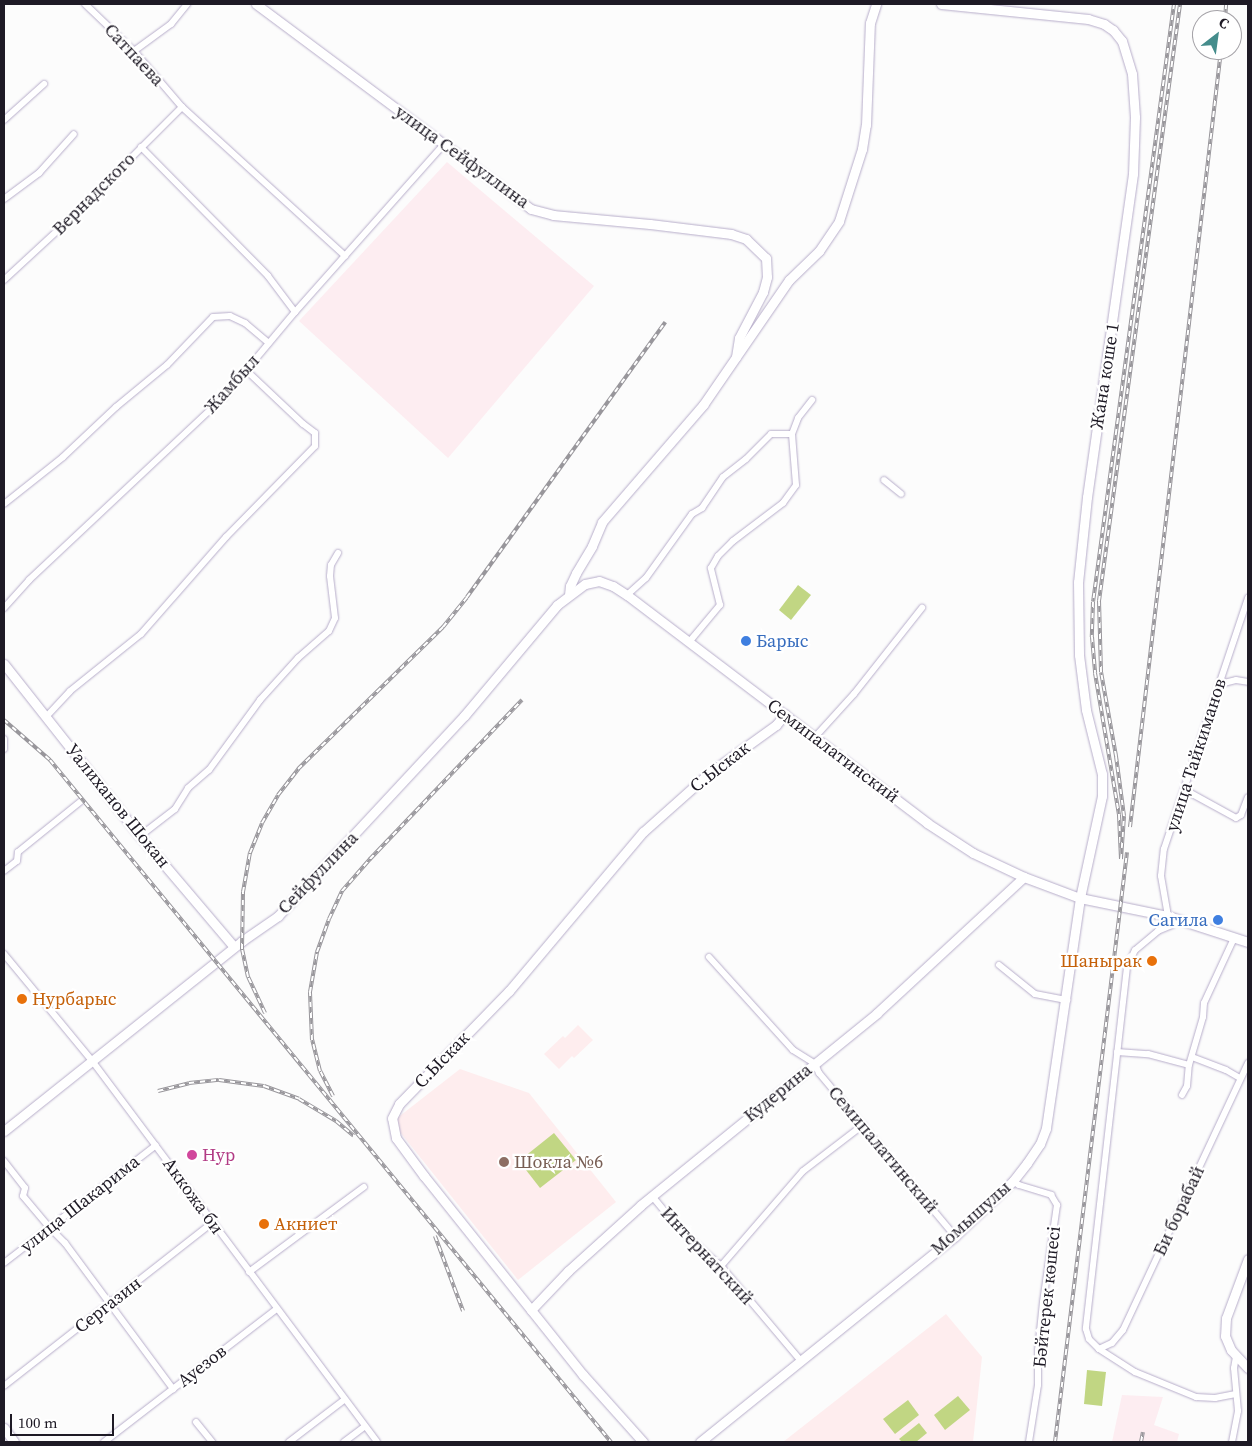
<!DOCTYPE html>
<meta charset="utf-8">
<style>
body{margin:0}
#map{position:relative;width:1252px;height:1446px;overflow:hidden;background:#fcfcfc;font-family:"Source Serif 4",serif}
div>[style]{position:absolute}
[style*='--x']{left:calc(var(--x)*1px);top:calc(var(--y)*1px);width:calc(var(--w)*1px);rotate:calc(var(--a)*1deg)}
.industrial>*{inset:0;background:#fdedf1}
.education>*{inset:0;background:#feedee}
.green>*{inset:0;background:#c1d683}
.roads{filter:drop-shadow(0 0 1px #b7adca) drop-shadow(0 0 1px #b7adca)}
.minor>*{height:6px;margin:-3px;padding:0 3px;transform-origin:3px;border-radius:3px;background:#fff}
.tertiary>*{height:9px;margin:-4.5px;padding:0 4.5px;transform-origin:4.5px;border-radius:4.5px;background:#fff}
.secondary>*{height:9px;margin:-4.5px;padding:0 4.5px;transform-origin:4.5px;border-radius:4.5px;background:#fff}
.rail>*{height:4px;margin-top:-2px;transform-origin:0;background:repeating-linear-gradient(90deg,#fff 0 5.5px,#98969b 0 11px);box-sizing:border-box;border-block:1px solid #98969b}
.dots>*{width:14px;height:14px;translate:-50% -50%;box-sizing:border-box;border:2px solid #fff;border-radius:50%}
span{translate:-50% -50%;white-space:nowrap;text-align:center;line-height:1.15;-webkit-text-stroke:4.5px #fff;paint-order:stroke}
.street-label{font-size:18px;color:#1e1a25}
.shop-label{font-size:18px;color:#366cbe}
.left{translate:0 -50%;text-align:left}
.right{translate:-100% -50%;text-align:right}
.food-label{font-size:18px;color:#c56008}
.hotel-label{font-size:18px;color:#b23c85}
.education-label{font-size:18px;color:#785e54}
.frame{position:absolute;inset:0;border:5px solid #1e1a25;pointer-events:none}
.north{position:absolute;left:1192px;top:10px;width:50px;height:50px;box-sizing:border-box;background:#fff;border:1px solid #a5a3a8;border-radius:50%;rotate:30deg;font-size:14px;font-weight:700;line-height:20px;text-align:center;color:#1e1a25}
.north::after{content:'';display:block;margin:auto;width:18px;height:22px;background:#458d8c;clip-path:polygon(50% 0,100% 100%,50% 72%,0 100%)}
.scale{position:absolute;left:10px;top:1414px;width:104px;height:22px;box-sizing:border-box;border:2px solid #1e1a25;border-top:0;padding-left:6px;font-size:15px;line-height:18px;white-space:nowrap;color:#1e1a25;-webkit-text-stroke:4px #fff;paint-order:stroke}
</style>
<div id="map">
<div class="industrial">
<div style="clip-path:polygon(447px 162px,594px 286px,448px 458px,299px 321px)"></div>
<div style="clip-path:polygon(1122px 1395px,1163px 1397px,1154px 1425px,1179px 1434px,1177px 1442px,1112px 1442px)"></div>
</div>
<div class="education">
<div style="clip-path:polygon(578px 1025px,593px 1040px,574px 1058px,572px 1056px,559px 1069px,544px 1054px,563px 1036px,565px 1038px)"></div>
<div style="clip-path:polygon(460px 1069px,529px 1093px,616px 1202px,518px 1280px,392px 1122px)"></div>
<div style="clip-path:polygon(946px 1314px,982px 1357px,973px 1442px,783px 1442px)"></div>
</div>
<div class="green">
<div style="clip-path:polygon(798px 585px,811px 595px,791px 620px,779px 610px)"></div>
<div style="clip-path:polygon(554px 1133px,576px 1160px,540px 1188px,519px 1161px)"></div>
<div style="clip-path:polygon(1087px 1370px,1106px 1372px,1102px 1406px,1084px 1404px)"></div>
<div style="clip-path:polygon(958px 1396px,970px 1410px,945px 1430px,934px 1415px)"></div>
<div style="clip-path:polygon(908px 1400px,919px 1415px,895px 1434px,883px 1419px)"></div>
<div style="clip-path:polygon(919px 1423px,927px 1433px,916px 1442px,902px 1442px,899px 1439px)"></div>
</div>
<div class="roads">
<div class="minor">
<div style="--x:85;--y:4;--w:68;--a:43.8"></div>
<div style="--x:134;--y:51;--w:74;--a:49.4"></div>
<div style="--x:182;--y:107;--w:221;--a:42.4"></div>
<div style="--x:134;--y:51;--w:46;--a:-36.1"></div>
<div style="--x:171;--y:24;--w:26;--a:-51"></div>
<div style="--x:4;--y:120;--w:54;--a:-42"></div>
<div style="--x:141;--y:147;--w:181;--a:45.4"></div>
<div style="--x:268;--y:276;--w:45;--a:53.1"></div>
<div style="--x:4;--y:199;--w:44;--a:-36.6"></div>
<div style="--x:39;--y:173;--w:52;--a:-48.1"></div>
<div style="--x:4;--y:280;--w:88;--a:-42.7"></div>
<div style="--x:69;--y:220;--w:160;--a:-45"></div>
<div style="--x:884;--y:480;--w:22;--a:39"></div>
<div style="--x:4;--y:504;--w:75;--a:-38.5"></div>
<div style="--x:63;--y:457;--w:73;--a:-43.3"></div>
<div style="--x:116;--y:407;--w:66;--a:-39.5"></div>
<div style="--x:167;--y:365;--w:66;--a:-46.2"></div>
<div style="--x:213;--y:317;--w:17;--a:-3"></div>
<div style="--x:230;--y:316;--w:17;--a:25"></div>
<div style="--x:245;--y:323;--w:31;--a:40"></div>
<div style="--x:627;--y:595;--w:25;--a:-42"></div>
<div style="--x:646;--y:578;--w:79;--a:-54.3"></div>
<div style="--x:692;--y:514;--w:12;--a:-31"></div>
<div style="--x:702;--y:508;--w:37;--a:-56"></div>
<div style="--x:723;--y:477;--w:29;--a:-38"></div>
<div style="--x:746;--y:459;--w:35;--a:-45"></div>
<div style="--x:771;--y:434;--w:21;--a:0"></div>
<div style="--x:4;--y:608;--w:38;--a:-48"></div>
<div style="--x:29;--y:580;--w:266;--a:-43.2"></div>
<div style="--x:223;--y:398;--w:112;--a:-50.1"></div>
<div style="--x:295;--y:312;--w:225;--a:-48.4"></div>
<div style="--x:690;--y:641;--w:47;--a:-50.2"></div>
<div style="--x:720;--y:605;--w:38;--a:-104"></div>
<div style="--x:711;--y:568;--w:14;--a:-60"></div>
<div style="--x:718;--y:556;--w:21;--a:-45"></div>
<div style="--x:733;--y:541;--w:63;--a:-37.2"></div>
<div style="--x:783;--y:503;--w:22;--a:-54"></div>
<div style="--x:796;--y:485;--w:51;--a:-94.5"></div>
<div style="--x:792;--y:434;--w:17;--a:-69"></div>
<div style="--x:798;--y:418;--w:23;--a:-52"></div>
<div style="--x:1220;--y:684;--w:16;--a:-14"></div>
<div style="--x:1236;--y:680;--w:12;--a:9"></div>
<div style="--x:46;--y:717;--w:35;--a:-47"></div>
<div style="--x:70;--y:691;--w:91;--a:-38.8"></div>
<div style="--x:141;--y:634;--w:129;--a:-48.8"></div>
<div style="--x:226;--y:537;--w:127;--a:-45.6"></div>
<div style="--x:315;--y:446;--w:13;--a:-90"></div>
<div style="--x:315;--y:433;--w:15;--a:-143"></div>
<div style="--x:303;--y:424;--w:77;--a:-136.6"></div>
<div style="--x:815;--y:737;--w:58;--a:-47.8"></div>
<div style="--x:854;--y:694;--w:110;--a:-51.7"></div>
<div style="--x:4;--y:739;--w:10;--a:90"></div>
<div style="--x:1185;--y:790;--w:58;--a:28.8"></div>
<div style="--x:1236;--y:818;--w:6;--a:-31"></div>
<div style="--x:1241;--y:815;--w:19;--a:-69"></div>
<div style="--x:140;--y:836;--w:44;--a:-37.6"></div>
<div style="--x:175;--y:809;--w:25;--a:-58"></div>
<div style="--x:188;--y:788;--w:28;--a:-41"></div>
<div style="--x:209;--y:770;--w:87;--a:-53.9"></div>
<div style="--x:260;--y:700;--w:57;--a:-47.9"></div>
<div style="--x:298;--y:658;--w:41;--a:-41.1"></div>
<div style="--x:329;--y:631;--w:14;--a:-65"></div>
<div style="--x:335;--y:618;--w:42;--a:-96.8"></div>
<div style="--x:330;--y:576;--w:11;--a:-85"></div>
<div style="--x:331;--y:565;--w:14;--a:-60"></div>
<div style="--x:4;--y:871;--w:16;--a:-38"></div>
<div style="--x:17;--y:861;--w:9;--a:-84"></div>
<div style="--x:18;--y:852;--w:80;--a:-38.9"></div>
<div style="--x:1168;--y:916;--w:41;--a:-99.9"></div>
<div style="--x:1161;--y:876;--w:27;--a:-84"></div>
<div style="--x:1164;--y:849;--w:265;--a:-71.5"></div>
<div style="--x:1179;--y:919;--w:9;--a:139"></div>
<div style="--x:1172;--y:925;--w:15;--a:157"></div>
<div style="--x:1158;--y:931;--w:30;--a:140"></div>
<div style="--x:1135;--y:950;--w:19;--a:115"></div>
<div style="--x:1127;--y:967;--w:364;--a:96.5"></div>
<div style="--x:1086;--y:1329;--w:10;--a:73"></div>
<div style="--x:1089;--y:1339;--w:14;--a:45"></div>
<div style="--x:1099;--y:1349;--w:43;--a:32.6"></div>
<div style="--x:1135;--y:1372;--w:66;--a:22.3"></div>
<div style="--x:1196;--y:1397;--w:19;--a:3"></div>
<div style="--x:1215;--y:1398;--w:21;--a:-11"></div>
<div style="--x:4;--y:954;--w:140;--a:50.5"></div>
<div style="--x:93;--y:1062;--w:474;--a:53.2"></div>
<div style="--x:709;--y:957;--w:125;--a:47.9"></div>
<div style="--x:793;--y:1050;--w:26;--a:32"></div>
<div style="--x:815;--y:1064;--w:10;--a:66"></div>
<div style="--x:819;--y:1073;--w:212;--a:50.2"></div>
<div style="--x:999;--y:965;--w:46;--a:38.9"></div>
<div style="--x:1035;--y:994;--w:33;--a:11"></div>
<div style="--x:1117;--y:1052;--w:31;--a:4"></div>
<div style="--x:1148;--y:1054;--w:42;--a:15"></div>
<div style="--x:1192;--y:1057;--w:36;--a:21"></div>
<div style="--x:1226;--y:1070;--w:16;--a:30"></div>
<div style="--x:1182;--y:1095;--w:10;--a:-61"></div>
<div style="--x:1187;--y:1086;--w:21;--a:-85"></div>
<div style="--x:1189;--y:1065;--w:50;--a:-73.7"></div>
<div style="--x:1203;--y:1017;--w:14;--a:-86"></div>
<div style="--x:1204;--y:1003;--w:72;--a:-65.2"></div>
<div style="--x:4;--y:1161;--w:34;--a:52"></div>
<div style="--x:25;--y:1188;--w:8;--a:104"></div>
<div style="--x:23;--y:1196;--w:40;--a:50"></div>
<div style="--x:49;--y:1227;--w:23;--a:45"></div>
<div style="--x:65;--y:1243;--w:182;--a:53.5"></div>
<div style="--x:1013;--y:1181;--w:7;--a:34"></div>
<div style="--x:1019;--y:1185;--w:34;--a:17"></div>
<div style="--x:1051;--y:1195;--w:12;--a:59"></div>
<div style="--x:1057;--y:1205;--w:98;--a:98.2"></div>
<div style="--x:1043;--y:1302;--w:48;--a:95.9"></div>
<div style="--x:1038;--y:1350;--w:35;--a:90"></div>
<div style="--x:1038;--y:1385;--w:58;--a:99"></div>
<div style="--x:652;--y:1196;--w:45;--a:50.4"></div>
<div style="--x:681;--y:1231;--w:53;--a:41.2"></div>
<div style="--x:721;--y:1266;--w:124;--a:49.9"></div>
<div style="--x:4;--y:1263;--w:192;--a:-37.8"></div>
<div style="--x:721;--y:1266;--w:125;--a:-49.2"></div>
<div style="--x:803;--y:1171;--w:76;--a:-37.5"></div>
<div style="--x:249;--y:1272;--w:143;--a:-36.5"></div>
<div style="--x:1099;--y:1349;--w:14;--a:-25"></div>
<div style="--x:1112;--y:1343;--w:17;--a:-50"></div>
<div style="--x:1123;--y:1330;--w:295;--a:-64.9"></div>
<div style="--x:4;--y:1386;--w:264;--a:-38.1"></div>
<div style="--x:196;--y:1422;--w:26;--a:51"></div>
<div style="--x:104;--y:1442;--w:218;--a:-37.6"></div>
<div style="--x:289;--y:1442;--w:69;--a:-37.4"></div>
<div style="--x:344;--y:1442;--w:26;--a:-37"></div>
<div style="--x:1232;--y:1442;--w:32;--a:-79"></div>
<div style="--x:1238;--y:1411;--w:43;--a:-95.3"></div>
<div style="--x:1234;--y:1368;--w:11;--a:-80"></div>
</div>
<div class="tertiary">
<div style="--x:256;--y:4;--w:343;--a:36.7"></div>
<div style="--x:531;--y:209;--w:23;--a:15"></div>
<div style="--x:553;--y:215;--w:97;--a:5.3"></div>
<div style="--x:650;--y:224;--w:82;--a:7"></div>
<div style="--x:731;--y:234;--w:16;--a:18"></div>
<div style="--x:746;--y:239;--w:28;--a:44"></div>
<div style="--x:766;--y:258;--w:19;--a:87"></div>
<div style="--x:767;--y:277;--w:16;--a:105"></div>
<div style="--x:763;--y:292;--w:52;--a:117.6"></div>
<div style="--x:739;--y:338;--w:19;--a:99"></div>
<div style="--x:941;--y:4;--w:148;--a:5.8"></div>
<div style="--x:1088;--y:19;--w:17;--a:17"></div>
<div style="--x:1104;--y:24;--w:11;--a:34"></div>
<div style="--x:1113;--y:30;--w:14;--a:51"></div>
<div style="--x:1122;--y:41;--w:34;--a:73"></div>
<div style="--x:1132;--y:74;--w:43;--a:86"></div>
<div style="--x:1135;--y:117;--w:57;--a:92"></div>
<div style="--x:1133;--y:174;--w:326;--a:98.1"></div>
<div style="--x:1087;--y:497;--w:85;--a:96"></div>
<div style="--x:1078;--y:582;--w:73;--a:89.2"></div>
<div style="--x:1079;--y:655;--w:55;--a:82.7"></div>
<div style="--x:1086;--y:710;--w:66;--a:76"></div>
<div style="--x:1102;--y:774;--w:22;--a:90"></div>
<div style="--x:1102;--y:796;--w:104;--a:102.2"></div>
<div style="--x:569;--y:595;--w:9;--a:-84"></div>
<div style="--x:570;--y:586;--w:14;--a:-65"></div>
<div style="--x:576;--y:573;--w:31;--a:-59"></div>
<div style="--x:592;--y:546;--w:26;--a:-67"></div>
<div style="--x:602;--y:522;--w:155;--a:-49.2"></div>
<div style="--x:703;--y:405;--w:152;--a:-55.5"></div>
<div style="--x:789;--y:280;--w:42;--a:-44"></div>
<div style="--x:819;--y:251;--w:36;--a:-56"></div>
<div style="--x:839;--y:221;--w:76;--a:-72.3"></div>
<div style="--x:862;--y:149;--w:24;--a:-81"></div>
<div style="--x:866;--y:125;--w:102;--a:-87.8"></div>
<div style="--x:870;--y:23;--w:20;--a:-72"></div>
<div style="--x:4;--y:664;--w:219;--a:51.7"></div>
<div style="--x:140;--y:836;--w:145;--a:49.7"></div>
<div style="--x:531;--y:1310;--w:54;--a:-46.5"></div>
<div style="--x:568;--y:1271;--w:98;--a:-42.1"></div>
<div style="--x:641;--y:1205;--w:304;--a:-39.1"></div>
<div style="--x:877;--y:1013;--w:200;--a:-42.8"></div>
<div style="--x:4;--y:1428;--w:17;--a:54"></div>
<div style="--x:643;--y:1442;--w:90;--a:-131.8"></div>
<div style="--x:583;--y:1375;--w:255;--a:-128.6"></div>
<div style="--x:424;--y:1176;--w:47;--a:-126.4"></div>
<div style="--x:396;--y:1138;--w:20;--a:-101"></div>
<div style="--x:392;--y:1118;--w:16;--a:-63"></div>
<div style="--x:399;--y:1104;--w:158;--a:-45.8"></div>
<div style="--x:509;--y:991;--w:208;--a:-49.9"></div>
<div style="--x:643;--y:832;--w:87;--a:-41.7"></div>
<div style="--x:708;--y:774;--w:84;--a:-35.8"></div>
<div style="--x:776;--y:725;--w:14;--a:-51"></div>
</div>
<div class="secondary">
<div style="--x:4;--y:1131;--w:305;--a:-38.6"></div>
<div style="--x:242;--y:941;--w:44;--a:-34.8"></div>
<div style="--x:278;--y:916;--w:273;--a:-47.1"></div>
<div style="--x:464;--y:716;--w:145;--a:-50"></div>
<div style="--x:557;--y:605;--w:35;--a:-37"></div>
<div style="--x:585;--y:584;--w:14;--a:-12"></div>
<div style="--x:599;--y:581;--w:15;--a:20"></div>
<div style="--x:613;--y:586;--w:17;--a:33"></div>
<div style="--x:627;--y:595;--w:377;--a:37.2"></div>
<div style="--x:927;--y:823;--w:55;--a:33.1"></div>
<div style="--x:973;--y:853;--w:56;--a:25.2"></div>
<div style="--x:1024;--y:877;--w:60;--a:20.6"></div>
<div style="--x:1080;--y:898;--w:90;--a:11.6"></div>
<div style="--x:1168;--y:916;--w:84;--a:18"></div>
<div style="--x:1248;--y:1259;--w:63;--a:110.4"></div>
<div style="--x:1226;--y:1318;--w:18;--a:93"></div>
<div style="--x:1225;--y:1336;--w:15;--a:67"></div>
<div style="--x:1231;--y:1350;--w:25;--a:47"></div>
<div style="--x:700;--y:1442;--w:328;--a:-38.9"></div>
<div style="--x:955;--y:1236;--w:80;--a:-43.5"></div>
<div style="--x:1013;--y:1181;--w:23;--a:-52"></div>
<div style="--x:1027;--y:1163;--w:23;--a:-56"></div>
<div style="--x:1040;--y:1144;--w:17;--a:-69"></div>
<div style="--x:1046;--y:1128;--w:232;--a:-81.6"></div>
</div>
</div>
<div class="rail">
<div style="--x:1174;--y:4;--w:603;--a:97.71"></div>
<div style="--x:1093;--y:602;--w:35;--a:92"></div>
<div style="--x:1092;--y:637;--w:36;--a:85"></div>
<div style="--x:1095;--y:673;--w:144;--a:80.4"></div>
<div style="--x:1119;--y:815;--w:44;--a:87.4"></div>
<div style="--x:1121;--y:859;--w:43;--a:-86"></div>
<div style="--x:1124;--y:816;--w:61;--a:-97.6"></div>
<div style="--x:1116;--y:756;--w:85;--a:-100.1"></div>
<div style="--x:1101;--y:672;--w:71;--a:-91.6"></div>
<div style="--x:1099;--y:601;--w:602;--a:-82.27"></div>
<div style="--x:1225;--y:20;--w:16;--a:-86"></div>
<div style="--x:4;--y:720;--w:61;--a:41"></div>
<div style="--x:50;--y:760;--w:883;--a:50.56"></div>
<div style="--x:1130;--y:827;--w:782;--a:-83.32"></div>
<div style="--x:265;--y:1013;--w:40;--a:-115"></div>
<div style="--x:248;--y:977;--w:29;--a:-102"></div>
<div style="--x:242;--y:949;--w:57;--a:-89"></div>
<div style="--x:243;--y:892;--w:40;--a:-80"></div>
<div style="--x:250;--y:853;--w:32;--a:-68"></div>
<div style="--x:262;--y:823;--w:32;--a:-60"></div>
<div style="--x:278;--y:795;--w:33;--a:-52"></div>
<div style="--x:298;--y:769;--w:203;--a:-44.4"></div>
<div style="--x:443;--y:627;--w:38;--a:-51"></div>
<div style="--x:467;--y:597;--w:339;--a:-54.2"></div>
<div style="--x:158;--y:1091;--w:32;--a:-14"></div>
<div style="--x:189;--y:1083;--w:30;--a:-6"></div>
<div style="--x:219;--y:1080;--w:45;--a:7.6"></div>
<div style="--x:264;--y:1086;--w:37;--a:20"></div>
<div style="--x:299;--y:1099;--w:43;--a:30.7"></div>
<div style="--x:336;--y:1121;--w:23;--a:40"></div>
<div style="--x:333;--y:1096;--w:28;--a:-117"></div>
<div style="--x:320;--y:1071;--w:32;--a:-104"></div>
<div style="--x:312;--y:1040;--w:48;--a:-92.4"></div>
<div style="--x:310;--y:992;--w:41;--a:-80.1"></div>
<div style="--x:317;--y:952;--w:35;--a:-70"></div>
<div style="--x:329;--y:919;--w:31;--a:-65"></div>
<div style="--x:342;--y:891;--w:43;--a:-48.8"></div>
<div style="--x:370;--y:859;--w:220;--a:-46.3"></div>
<div style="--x:435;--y:1236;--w:80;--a:69.5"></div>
<div style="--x:1055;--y:1442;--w:594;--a:-83.04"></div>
<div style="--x:1141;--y:1442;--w:10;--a:-79"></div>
</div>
<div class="dots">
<div style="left:746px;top:641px;background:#3f7fe0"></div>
<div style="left:1218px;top:920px;background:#3f7fe0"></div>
<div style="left:1152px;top:961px;background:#e8710a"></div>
<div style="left:22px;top:999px;background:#e8710a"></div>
<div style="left:192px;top:1155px;background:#d1479c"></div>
<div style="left:504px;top:1162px;background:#8d6e63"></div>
<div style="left:264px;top:1224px;background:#e8710a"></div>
</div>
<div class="street-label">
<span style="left:134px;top:55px;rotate:47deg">Сатпаева</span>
<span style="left:462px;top:157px;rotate:36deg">улица Сейфуллина</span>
<span style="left:94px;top:194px;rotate:-45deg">Вернадского</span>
<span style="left:1105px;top:376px;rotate:-81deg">Жана коше 1</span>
<span style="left:232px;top:384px;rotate:-48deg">Жамбыл</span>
<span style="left:833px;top:751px;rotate:37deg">Семипалатинский</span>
<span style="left:1196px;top:755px;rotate:-72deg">улица Тайкиманов</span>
<span style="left:720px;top:767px;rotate:-38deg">С.Ыскак</span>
<span style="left:118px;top:806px;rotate:51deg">Уалиханов Шокан</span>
<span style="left:318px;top:873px;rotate:-46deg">Сейфуллина</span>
<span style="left:442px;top:1060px;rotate:-46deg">С.Ыскак</span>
<span style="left:778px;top:1093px;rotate:-39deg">Кудерина</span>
<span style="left:883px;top:1150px;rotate:50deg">Семипалатинский</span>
<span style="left:193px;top:1196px;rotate:54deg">Аккожа би</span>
<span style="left:80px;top:1204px;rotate:-38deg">улица Шакарима</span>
<span style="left:1179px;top:1211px;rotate:-65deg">Би борабай</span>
<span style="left:971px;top:1218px;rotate:-42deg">Момышулы</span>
<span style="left:707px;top:1256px;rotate:47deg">Интернатский</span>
<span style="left:1047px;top:1297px;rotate:-84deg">Бәйтерек көшесі</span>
<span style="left:108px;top:1305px;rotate:-38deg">Сергазин</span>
<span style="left:202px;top:1366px;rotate:-38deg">Ауезов</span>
</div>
<div class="shop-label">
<span class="left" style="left:756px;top:641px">Барыс</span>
<span class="right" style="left:1208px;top:920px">Сагила</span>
</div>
<div class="food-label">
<span class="right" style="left:1142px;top:961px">Шанырак</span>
<span class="left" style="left:32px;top:999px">Нурбарыс</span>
<span class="left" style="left:274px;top:1224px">Акниет</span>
</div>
<div class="hotel-label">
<span class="left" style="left:202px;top:1155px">Нур</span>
</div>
<div class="education-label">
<span class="left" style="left:514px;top:1162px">Шокла №6</span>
</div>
<div class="frame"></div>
<div class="north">С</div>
<div class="scale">100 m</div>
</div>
